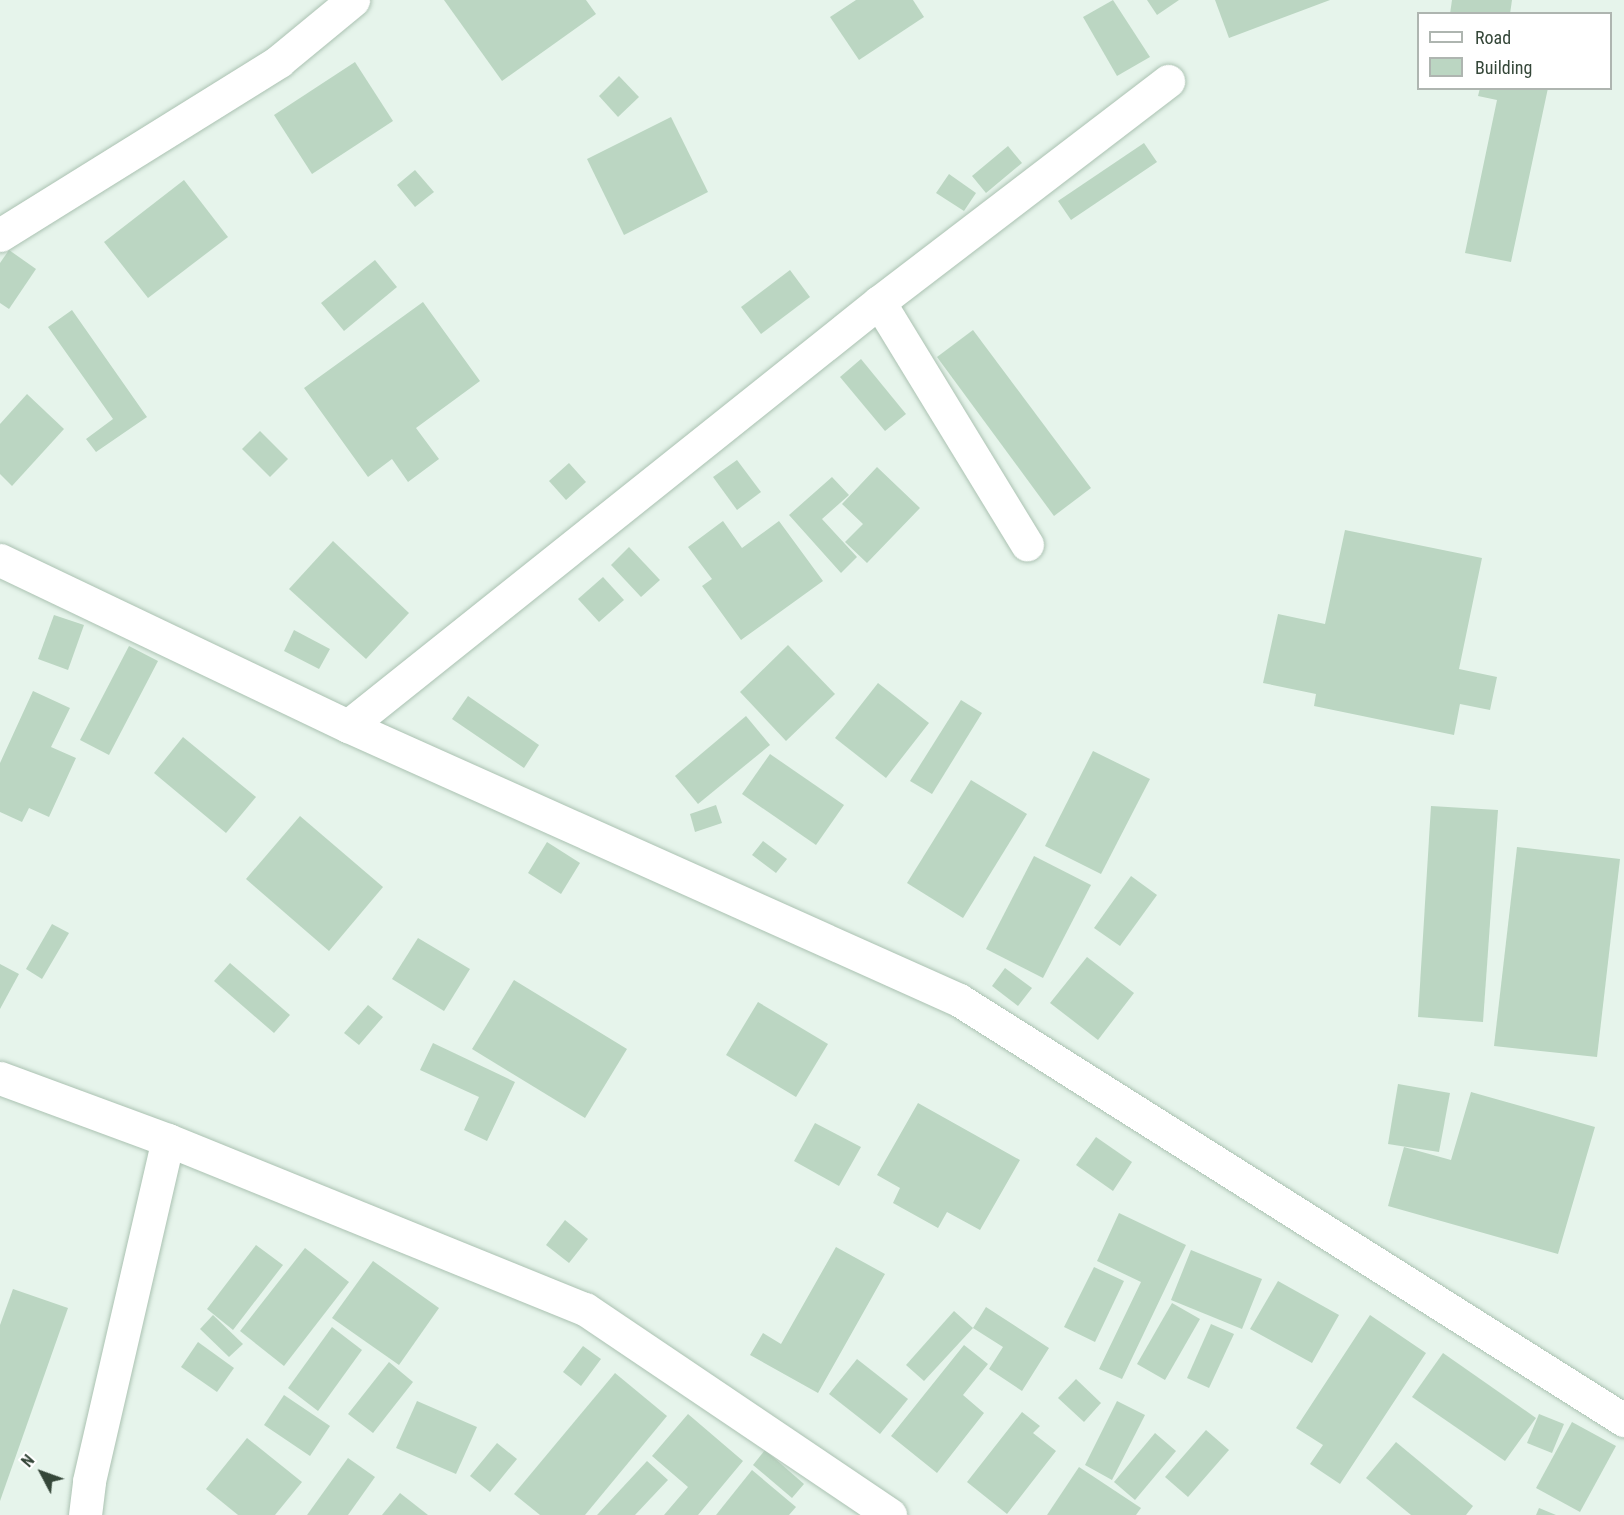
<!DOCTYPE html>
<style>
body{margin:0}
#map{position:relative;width:1624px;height:1515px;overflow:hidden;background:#e6f4eb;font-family:"Roboto Condensed",sans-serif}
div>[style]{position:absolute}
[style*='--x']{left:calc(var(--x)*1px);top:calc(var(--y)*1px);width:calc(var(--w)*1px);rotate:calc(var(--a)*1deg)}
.building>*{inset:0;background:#bbd6c2}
.roads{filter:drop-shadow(0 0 2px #abc2b2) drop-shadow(0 0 2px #abc2b2)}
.minor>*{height:33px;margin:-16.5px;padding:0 16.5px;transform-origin:16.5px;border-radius:16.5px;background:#fff}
span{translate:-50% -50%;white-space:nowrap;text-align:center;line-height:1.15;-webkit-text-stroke:5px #fff;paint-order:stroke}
.legend{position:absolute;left:1417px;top:12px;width:195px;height:78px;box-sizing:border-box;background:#fff;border:2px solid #aeb5b0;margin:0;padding:8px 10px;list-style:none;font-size:18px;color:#354739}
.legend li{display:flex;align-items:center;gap:12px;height:30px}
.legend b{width:30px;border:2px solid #aeb5b0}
.north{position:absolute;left:12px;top:1443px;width:60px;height:60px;-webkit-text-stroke:4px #fff;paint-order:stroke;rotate:311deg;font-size:16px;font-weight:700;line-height:24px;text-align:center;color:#354739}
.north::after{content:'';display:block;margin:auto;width:21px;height:27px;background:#354739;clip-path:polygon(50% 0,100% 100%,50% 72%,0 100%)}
</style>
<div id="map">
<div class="building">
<div style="clip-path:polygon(444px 0,586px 0,596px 14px,502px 81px)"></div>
<div style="clip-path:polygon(856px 0,913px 0,924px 17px,859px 60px,830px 17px)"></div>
<div style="clip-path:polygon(1113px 0,1150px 57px,1117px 76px,1083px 17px)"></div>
<div style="clip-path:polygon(1147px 0,1179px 0,1157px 15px)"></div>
<div style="clip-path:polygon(1215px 0,1330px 0,1229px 38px)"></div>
<div style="clip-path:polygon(1452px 0,1512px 0,1510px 14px,1450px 14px)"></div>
<div style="clip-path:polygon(355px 62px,393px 121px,312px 174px,274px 115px)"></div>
<div style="clip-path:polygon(619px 76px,639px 97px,618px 117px,599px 96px)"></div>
<div style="clip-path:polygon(1480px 88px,1548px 88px,1511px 262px,1465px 253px,1497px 100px,1478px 96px)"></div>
<div style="clip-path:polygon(671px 117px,708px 192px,624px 235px,587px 159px)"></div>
<div style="clip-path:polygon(1144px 143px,1157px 162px,1071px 220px,1058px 201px)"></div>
<div style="clip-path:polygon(1008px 146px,1022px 163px,986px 193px,972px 176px)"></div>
<div style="clip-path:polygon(415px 170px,434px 192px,415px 207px,397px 185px)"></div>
<div style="clip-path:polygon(949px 174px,976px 193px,964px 211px,936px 193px)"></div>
<div style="clip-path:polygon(184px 180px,228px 237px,148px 298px,104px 242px)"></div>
<div style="clip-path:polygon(9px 250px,36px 269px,9px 309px,0 303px,0 263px)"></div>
<div style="clip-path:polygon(375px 260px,397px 287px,344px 331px,321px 303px)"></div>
<div style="clip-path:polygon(790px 270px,810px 297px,761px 334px,741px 307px)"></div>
<div style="clip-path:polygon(423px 302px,480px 381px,416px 428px,439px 459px,408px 482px,392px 459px,368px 477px,304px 388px)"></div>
<div style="clip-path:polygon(72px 310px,147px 417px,96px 452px,86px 439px,113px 419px,48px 327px)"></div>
<div style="clip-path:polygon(973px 330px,1091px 488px,1054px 516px,937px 357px)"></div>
<div style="clip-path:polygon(861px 359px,906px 414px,885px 431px,840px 377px)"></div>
<div style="clip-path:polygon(27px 394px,64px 429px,12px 486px,0 474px,0 424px)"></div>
<div style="clip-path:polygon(260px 431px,288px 459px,270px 477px,242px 449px)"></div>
<div style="clip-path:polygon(737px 460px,761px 492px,737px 510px,713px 477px)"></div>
<div style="clip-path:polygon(569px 463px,586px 482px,566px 500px,549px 481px)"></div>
<div style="clip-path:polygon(877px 467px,920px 508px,867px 563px,845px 542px,863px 524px,842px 504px)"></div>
<div style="clip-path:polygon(832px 477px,849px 495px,822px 519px,857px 557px,841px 573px,789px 515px)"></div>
<div style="clip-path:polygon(723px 521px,742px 548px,779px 521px,823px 581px,741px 640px,702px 586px,712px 579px,688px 547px)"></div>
<div style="clip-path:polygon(1345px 530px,1482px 558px,1459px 669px,1497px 677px,1490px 710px,1460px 704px,1454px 735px,1314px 706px,1316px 694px,1263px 683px,1278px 614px,1325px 624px)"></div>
<div style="clip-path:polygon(333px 541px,409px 613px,366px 659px,289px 589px)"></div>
<div style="clip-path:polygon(629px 547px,660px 580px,641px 597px,611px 565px)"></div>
<div style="clip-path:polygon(603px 577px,624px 600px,599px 622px,578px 599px)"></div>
<div style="clip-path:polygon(54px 615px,84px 625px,68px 670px,38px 659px)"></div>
<div style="clip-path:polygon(294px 630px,330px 649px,319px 669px,284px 651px)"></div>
<div style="clip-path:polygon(788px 645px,835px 694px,786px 741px,740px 692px)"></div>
<div style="clip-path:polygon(129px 646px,158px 661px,109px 755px,80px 740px)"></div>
<div style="clip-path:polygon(878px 683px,929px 723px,886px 778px,835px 738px)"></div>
<div style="clip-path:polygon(33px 691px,70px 708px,51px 747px,76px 758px,49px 817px,29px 808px,22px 822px,0 812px,0 763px)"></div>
<div style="clip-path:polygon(468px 696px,539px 745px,524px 768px,452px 719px)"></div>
<div style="clip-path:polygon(961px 700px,982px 713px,932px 794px,910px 781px)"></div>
<div style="clip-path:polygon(746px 716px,770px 745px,698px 804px,675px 776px)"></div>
<div style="clip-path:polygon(183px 737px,256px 797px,226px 833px,154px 773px)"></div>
<div style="clip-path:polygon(1093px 751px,1150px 779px,1101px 874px,1045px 846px)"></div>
<div style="clip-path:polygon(770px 754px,844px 805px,816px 845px,742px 794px)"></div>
<div style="clip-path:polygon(971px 780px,1027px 814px,963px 918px,907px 883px)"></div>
<div style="clip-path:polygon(716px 805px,722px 823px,695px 832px,690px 814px)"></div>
<div style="clip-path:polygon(1431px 806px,1498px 810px,1483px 1022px,1418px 1017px)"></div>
<div style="clip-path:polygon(300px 816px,383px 887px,329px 951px,246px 879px)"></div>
<div style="clip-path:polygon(763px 841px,787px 859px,776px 873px,752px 855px)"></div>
<div style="clip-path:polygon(547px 842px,580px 863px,561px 894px,528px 873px)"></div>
<div style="clip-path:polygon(1517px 847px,1620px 859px,1597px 1057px,1494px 1046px)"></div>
<div style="clip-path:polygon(1034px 856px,1091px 885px,1043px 978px,986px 949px)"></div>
<div style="clip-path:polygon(1131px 876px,1157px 895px,1120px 946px,1094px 928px)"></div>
<div style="clip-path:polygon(52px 924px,69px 933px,42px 979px,26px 969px)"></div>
<div style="clip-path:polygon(418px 938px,470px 969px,444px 1011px,392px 979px)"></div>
<div style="clip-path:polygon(1087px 957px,1134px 993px,1098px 1040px,1050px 1003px)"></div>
<div style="clip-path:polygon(230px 963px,290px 1015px,274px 1033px,214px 981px)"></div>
<div style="clip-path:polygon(0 964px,19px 974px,0 1009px)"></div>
<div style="clip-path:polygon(1005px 968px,1032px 988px,1018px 1006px,992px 986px)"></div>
<div style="clip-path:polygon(514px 980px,627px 1049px,585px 1118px,472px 1049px)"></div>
<div style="clip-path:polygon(758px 1002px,828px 1044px,796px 1097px,726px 1055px)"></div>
<div style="clip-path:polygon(368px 1005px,383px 1017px,359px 1045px,344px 1033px)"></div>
<div style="clip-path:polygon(433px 1043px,515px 1082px,487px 1141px,464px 1130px,479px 1097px,420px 1070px)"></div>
<div style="clip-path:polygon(1398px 1084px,1450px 1093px,1439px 1152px,1388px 1144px)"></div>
<div style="clip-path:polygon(1471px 1092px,1595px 1127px,1558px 1254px,1388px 1206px,1404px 1147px,1451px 1160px)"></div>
<div style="clip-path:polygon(918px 1103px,1020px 1160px,980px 1230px,947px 1212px,938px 1228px,893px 1203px,900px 1188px,877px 1175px)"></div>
<div style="clip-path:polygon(815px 1123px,861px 1147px,839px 1186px,794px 1161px)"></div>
<div style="clip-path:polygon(1096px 1137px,1132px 1162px,1113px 1191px,1076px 1165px)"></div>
<div style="clip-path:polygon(1119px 1213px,1186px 1245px,1122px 1379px,1099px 1369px,1141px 1282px,1097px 1261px)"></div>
<div style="clip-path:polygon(565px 1220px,588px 1239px,569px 1263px,546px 1245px)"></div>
<div style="clip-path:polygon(256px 1245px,283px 1265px,233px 1330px,207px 1309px)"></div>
<div style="clip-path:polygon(836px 1247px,885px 1274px,818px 1393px,750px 1355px,763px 1333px,781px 1344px)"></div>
<div style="clip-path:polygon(305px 1248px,349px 1282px,284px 1366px,240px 1331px)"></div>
<div style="clip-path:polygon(1191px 1250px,1262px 1279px,1242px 1329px,1171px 1300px)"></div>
<div style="clip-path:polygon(373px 1261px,439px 1308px,399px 1365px,332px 1318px)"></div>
<div style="clip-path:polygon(1094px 1267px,1124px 1281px,1095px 1342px,1064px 1327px)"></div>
<div style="clip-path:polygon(1278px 1281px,1339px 1315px,1312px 1363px,1250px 1329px)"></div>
<div style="clip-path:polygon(13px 1289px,68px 1308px,0 1501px,0 1325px)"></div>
<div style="clip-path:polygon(1172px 1303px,1200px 1319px,1165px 1380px,1137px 1364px)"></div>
<div style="clip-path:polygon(986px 1307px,1049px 1348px,1022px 1391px,989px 1369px,1003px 1347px,973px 1328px)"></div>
<div style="clip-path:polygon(954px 1311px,973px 1328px,924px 1381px,906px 1365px)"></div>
<div style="clip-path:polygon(213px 1315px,243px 1344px,229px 1357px,200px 1329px)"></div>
<div style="clip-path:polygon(1370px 1315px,1426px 1353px,1340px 1484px,1310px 1464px,1323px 1445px,1296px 1428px)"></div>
<div style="clip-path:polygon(1211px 1324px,1234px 1334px,1209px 1388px,1187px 1378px)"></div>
<div style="clip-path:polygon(332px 1327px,362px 1350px,318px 1411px,288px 1388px)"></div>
<div style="clip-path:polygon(198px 1342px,234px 1368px,217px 1392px,181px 1367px)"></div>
<div style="clip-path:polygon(964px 1345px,988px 1364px,963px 1395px,984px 1413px,937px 1473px,891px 1436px)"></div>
<div style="clip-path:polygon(583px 1346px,601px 1359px,581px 1386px,563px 1372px)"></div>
<div style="clip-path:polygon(1443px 1353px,1536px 1418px,1505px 1461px,1412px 1397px)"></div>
<div style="clip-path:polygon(857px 1359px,908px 1399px,880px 1434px,829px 1394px)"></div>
<div style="clip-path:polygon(389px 1362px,413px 1382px,373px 1433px,348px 1414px)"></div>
<div style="clip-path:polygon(615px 1373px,667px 1416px,585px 1515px,540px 1515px,514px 1494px)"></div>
<div style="clip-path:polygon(1076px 1379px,1101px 1403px,1084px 1422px,1058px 1398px)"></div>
<div style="clip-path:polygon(284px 1395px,330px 1426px,310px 1456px,264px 1425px)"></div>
<div style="clip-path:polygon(417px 1401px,477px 1427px,456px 1474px,396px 1448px)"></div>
<div style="clip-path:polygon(1117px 1401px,1145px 1415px,1112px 1480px,1085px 1465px)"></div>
<div style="clip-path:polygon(1022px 1412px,1040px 1426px,1033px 1433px,1056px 1451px,1007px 1514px,967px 1482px)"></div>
<div style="clip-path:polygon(688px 1414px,743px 1461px,698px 1515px,664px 1515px,688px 1487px,652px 1456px)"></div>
<div style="clip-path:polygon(1539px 1414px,1564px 1424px,1552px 1453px,1527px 1443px)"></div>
<div style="clip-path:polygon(1572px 1422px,1616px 1446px,1580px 1512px,1536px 1488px)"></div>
<div style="clip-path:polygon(1206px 1430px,1229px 1450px,1188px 1497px,1165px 1477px)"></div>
<div style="clip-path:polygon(1155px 1433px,1176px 1451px,1135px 1500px,1114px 1482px)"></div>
<div style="clip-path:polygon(247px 1438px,302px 1482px,275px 1515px,238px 1515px,206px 1489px)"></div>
<div style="clip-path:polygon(1396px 1442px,1473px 1506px,1466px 1515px,1411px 1515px,1366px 1478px)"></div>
<div style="clip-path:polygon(497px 1443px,517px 1459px,490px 1492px,470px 1476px)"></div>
<div style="clip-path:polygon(765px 1450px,804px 1484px,792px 1498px,753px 1465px)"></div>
<div style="clip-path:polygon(348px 1458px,375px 1477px,348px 1515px,307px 1515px)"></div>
<div style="clip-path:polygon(647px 1461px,668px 1480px,635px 1515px,597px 1515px)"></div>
<div style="clip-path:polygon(1079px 1467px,1141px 1508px,1136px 1515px,1047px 1515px)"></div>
<div style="clip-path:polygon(752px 1470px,796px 1507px,789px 1515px,716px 1515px)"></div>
<div style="clip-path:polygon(400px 1493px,428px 1515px,382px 1515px)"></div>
<div style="clip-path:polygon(1539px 1508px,1556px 1515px,1536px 1515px)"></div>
</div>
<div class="roads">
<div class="minor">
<div style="--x:0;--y:235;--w:329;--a:-31.9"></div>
<div style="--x:279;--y:61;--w:96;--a:-39.5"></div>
<div style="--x:879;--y:302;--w:284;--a:58.6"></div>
<div style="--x:0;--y:560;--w:386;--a:25.5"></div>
<div style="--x:348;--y:726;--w:670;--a:24.15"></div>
<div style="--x:959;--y:1000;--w:787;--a:32.28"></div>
<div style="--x:348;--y:726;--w:680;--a:-38.61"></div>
<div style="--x:879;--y:302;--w:364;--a:-37.4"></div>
<div style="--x:0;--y:1078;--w:179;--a:20.3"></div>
<div style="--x:168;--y:1140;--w:450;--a:22.1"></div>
<div style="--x:585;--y:1309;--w:368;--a:34"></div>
<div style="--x:85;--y:1515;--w:34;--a:-83"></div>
<div style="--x:89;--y:1481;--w:350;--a:-77"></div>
</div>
</div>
<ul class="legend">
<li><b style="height:8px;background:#fff"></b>Road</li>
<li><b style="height:16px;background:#bbd6c2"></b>Building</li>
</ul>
<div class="north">N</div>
</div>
